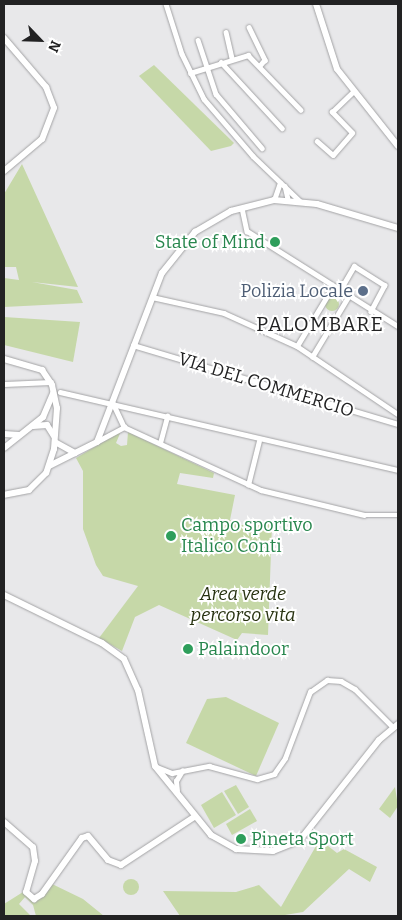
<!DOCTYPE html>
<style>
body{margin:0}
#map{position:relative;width:402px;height:920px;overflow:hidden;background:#e8e8ea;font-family:Bitter,serif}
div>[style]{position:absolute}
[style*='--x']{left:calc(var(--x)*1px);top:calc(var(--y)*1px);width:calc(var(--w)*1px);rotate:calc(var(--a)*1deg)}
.green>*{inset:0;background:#c6d8a8}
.round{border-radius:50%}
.roads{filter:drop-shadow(0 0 1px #a3a3a5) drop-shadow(0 0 1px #a3a3a5)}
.street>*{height:4.5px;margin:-2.25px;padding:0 2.25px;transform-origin:2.25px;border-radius:2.25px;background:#fff}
.secondary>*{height:6px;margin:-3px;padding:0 3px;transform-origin:3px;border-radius:3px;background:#fff}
.dots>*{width:14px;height:14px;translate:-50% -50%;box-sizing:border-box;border:2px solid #fff;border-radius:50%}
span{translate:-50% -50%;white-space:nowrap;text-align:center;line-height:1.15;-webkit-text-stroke:4px #fff;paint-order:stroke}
.leisure-label{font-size:18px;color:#27864d}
.right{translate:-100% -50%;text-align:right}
.left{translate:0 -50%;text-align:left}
.service-label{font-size:18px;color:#4e5e75}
.street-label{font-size:18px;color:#222223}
.park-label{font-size:18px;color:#26310f;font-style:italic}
.quarter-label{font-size:20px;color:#222223;letter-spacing:1px}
.frame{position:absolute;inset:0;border:5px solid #222223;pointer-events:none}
.north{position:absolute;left:15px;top:15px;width:50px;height:50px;-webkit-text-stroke:4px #fff;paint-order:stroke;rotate:114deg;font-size:14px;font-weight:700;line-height:20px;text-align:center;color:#222223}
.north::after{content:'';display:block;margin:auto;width:18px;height:22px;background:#222223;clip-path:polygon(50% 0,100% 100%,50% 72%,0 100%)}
</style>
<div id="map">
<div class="green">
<div style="clip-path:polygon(154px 65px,234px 143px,231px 146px,211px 151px,139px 76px)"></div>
<div style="clip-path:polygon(22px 164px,78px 287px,32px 282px,77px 290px,83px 303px,4px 307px,4px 278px,19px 280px,16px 267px,4px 267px,4px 194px)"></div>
<div class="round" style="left:325px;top:297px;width:14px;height:14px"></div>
<div style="clip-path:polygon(4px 317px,80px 322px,73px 362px,4px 345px)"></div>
<div style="clip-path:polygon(121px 431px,116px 443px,121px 446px,127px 445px,128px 432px,214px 473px,213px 478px,180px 473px,177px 484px,235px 495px,230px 520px,240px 525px,272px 524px,268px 635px,242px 633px,237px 640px,159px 605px,135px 617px,122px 651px,99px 638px,138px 586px,103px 576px,96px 565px,83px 529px,83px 471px,76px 458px)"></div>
<div style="clip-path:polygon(226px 697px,279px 723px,256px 776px,186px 743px,207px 699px)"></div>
<div style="clip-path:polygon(236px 785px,249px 807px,238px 814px,224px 791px)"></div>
<div style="clip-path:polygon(395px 787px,398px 806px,390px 818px,379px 809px)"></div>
<div style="clip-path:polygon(222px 792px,236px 815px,214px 828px,201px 805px)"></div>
<div style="clip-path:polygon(250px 809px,257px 821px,232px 835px,226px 824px)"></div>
<div style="clip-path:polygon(314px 835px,337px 853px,344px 849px,377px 867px,370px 882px,349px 869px,303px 912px,279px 916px,180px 916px,163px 891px,236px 892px,259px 885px,281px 907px,316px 846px)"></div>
<div class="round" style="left:123px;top:879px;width:16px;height:16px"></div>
<div style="clip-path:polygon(50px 883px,83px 899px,104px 916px,36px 916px,33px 905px,25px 897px,19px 904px,31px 916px,4px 916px,4px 904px,23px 892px,34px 901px)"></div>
</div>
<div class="roads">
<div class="street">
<div style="--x:166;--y:4;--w:52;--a:72.3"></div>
<div style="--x:182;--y:54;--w:50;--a:63.9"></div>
<div style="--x:204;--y:99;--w:75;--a:49.3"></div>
<div style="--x:253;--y:156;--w:65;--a:43.8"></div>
<div style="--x:249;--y:27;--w:37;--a:64"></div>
<div style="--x:265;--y:60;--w:8;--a:130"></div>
<div style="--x:226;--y:32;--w:27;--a:77"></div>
<div style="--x:198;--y:40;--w:57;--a:71.6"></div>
<div style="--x:216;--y:94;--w:71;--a:49.6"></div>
<div style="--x:221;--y:62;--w:90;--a:47.3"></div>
<div style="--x:190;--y:73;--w:61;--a:-17.2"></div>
<div style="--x:248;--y:55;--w:76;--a:46.1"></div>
<div style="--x:317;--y:141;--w:21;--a:41"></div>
<div style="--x:333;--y:155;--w:29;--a:-49"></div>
<div style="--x:352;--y:133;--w:29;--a:-134"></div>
<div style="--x:332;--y:112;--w:29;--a:-44"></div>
<div style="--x:285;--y:186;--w:13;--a:77"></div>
<div style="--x:274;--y:200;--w:18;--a:-71"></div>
<div style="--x:242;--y:208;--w:24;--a:78"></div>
<div style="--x:247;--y:231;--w:178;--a:32.2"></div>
<div style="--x:339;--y:292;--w:30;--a:-60"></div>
<div style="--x:354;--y:266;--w:36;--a:32"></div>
<div style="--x:385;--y:285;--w:30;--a:118"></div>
<div style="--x:152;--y:297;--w:74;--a:12.5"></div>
<div style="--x:224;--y:313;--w:80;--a:24.3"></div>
<div style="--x:297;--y:346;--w:122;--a:34"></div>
<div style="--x:133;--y:345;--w:277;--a:16.6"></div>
<div style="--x:297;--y:346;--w:68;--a:-58.9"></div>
<div style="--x:312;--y:357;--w:70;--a:-59"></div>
<div style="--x:4;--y:384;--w:47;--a:-2.4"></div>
<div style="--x:60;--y:392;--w:347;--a:13"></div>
<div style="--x:113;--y:403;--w:26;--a:65"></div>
<div style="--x:124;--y:427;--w:151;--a:24.7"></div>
<div style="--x:261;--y:490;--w:106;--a:13.6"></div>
<div style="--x:364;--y:515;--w:34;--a:0"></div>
<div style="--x:98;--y:441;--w:30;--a:-28"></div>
<div style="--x:160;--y:443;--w:28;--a:-75"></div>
<div style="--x:248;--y:485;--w:45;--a:-76"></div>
<div style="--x:157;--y:767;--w:16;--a:22"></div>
<div style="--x:172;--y:773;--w:38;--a:-11"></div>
<div style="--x:209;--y:766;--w:50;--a:15.2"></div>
<div style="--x:257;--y:779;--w:18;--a:-16"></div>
<div style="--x:274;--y:774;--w:19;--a:-55"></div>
<div style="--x:285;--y:758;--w:71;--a:-69.3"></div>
<div style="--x:310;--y:692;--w:21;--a:-35"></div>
<div style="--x:327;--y:680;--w:14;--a:4"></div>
<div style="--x:341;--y:681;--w:16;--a:30"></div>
<div style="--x:355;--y:689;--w:54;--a:45"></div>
<div style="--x:177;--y:791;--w:10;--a:-96"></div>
<div style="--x:176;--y:781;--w:12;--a:-59"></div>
</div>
<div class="secondary">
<div style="--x:316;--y:4;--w:68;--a:72.1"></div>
<div style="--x:337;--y:69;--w:98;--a:51.6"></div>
<div style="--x:4;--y:38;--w:65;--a:49.4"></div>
<div style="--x:46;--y:87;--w:22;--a:69"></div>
<div style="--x:54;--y:108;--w:33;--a:111"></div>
<div style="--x:42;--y:139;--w:50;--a:139.9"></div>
<div style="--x:4;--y:359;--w:40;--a:16"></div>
<div style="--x:42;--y:370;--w:18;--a:56"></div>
<div style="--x:52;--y:385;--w:24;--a:78"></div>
<div style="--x:57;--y:408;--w:41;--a:94.2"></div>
<div style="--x:54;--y:449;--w:25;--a:108"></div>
<div style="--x:46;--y:473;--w:24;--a:135"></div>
<div style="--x:29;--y:490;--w:25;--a:169"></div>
<div style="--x:33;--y:426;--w:14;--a:-4"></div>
<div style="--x:47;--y:425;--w:13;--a:58"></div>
<div style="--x:4;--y:434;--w:15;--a:4"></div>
<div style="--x:55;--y:442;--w:23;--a:29"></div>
<div style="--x:4;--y:448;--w:50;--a:-38.5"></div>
<div style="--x:43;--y:417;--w:26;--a:-67"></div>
<div style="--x:49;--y:466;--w:54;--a:-26.6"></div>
<div style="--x:97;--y:442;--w:181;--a:-69"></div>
<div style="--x:162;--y:273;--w:53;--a:-51.2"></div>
<div style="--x:195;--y:232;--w:42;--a:-30.3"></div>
<div style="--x:231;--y:211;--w:44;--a:-14.3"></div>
<div style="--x:274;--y:200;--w:43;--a:5.3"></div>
<div style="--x:317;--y:204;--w:84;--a:16.5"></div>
<div style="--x:4;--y:595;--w:109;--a:26.1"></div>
<div style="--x:102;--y:643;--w:27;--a:36"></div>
<div style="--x:124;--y:659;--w:34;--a:66"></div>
<div style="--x:138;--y:690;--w:78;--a:77.4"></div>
<div style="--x:155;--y:766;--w:89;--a:50.9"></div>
<div style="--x:211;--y:835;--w:29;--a:29"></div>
<div style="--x:236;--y:849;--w:37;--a:3"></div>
<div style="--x:273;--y:851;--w:29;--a:-22"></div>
<div style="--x:300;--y:840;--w:127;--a:-51.7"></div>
<div style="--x:379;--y:740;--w:25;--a:-40"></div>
<div style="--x:4;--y:822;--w:38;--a:41"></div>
<div style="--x:33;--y:847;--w:14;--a:82"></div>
<div style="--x:35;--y:861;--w:32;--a:106"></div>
<div style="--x:26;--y:892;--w:11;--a:41"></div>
<div style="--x:34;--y:899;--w:9;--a:-32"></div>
<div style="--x:42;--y:894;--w:69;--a:-54.5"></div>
<div style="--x:82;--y:838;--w:6;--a:-18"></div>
<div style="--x:88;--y:836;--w:31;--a:50"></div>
<div style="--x:108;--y:860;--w:14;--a:21"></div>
<div style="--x:121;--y:865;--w:87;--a:-33.3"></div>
</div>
</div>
<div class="dots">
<div style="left:275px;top:242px;background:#2e9e5b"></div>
<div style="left:363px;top:291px;background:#5c6f8a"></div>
<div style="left:171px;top:536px;background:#2e9e5b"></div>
<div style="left:188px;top:649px;background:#2e9e5b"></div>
<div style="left:241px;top:839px;background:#2e9e5b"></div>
</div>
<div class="leisure-label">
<span class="right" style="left:265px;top:242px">State of Mind</span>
<span class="left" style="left:181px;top:536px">Campo sportivo<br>Italico Conti</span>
<span class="left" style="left:198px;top:649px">Palaindoor</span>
<span class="left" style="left:251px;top:839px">Pineta Sport</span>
</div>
<div class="service-label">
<span class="right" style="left:353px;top:291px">Polizia Locale</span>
</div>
<div class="street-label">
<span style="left:266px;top:385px;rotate:17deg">VIA DEL COMMERCIO</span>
</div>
<div class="park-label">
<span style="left:243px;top:605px">Area verde<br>percorso vita</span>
</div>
<div class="quarter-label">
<span style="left:320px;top:324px">PALOMBARE</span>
</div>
<div class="frame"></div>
<div class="north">N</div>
</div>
